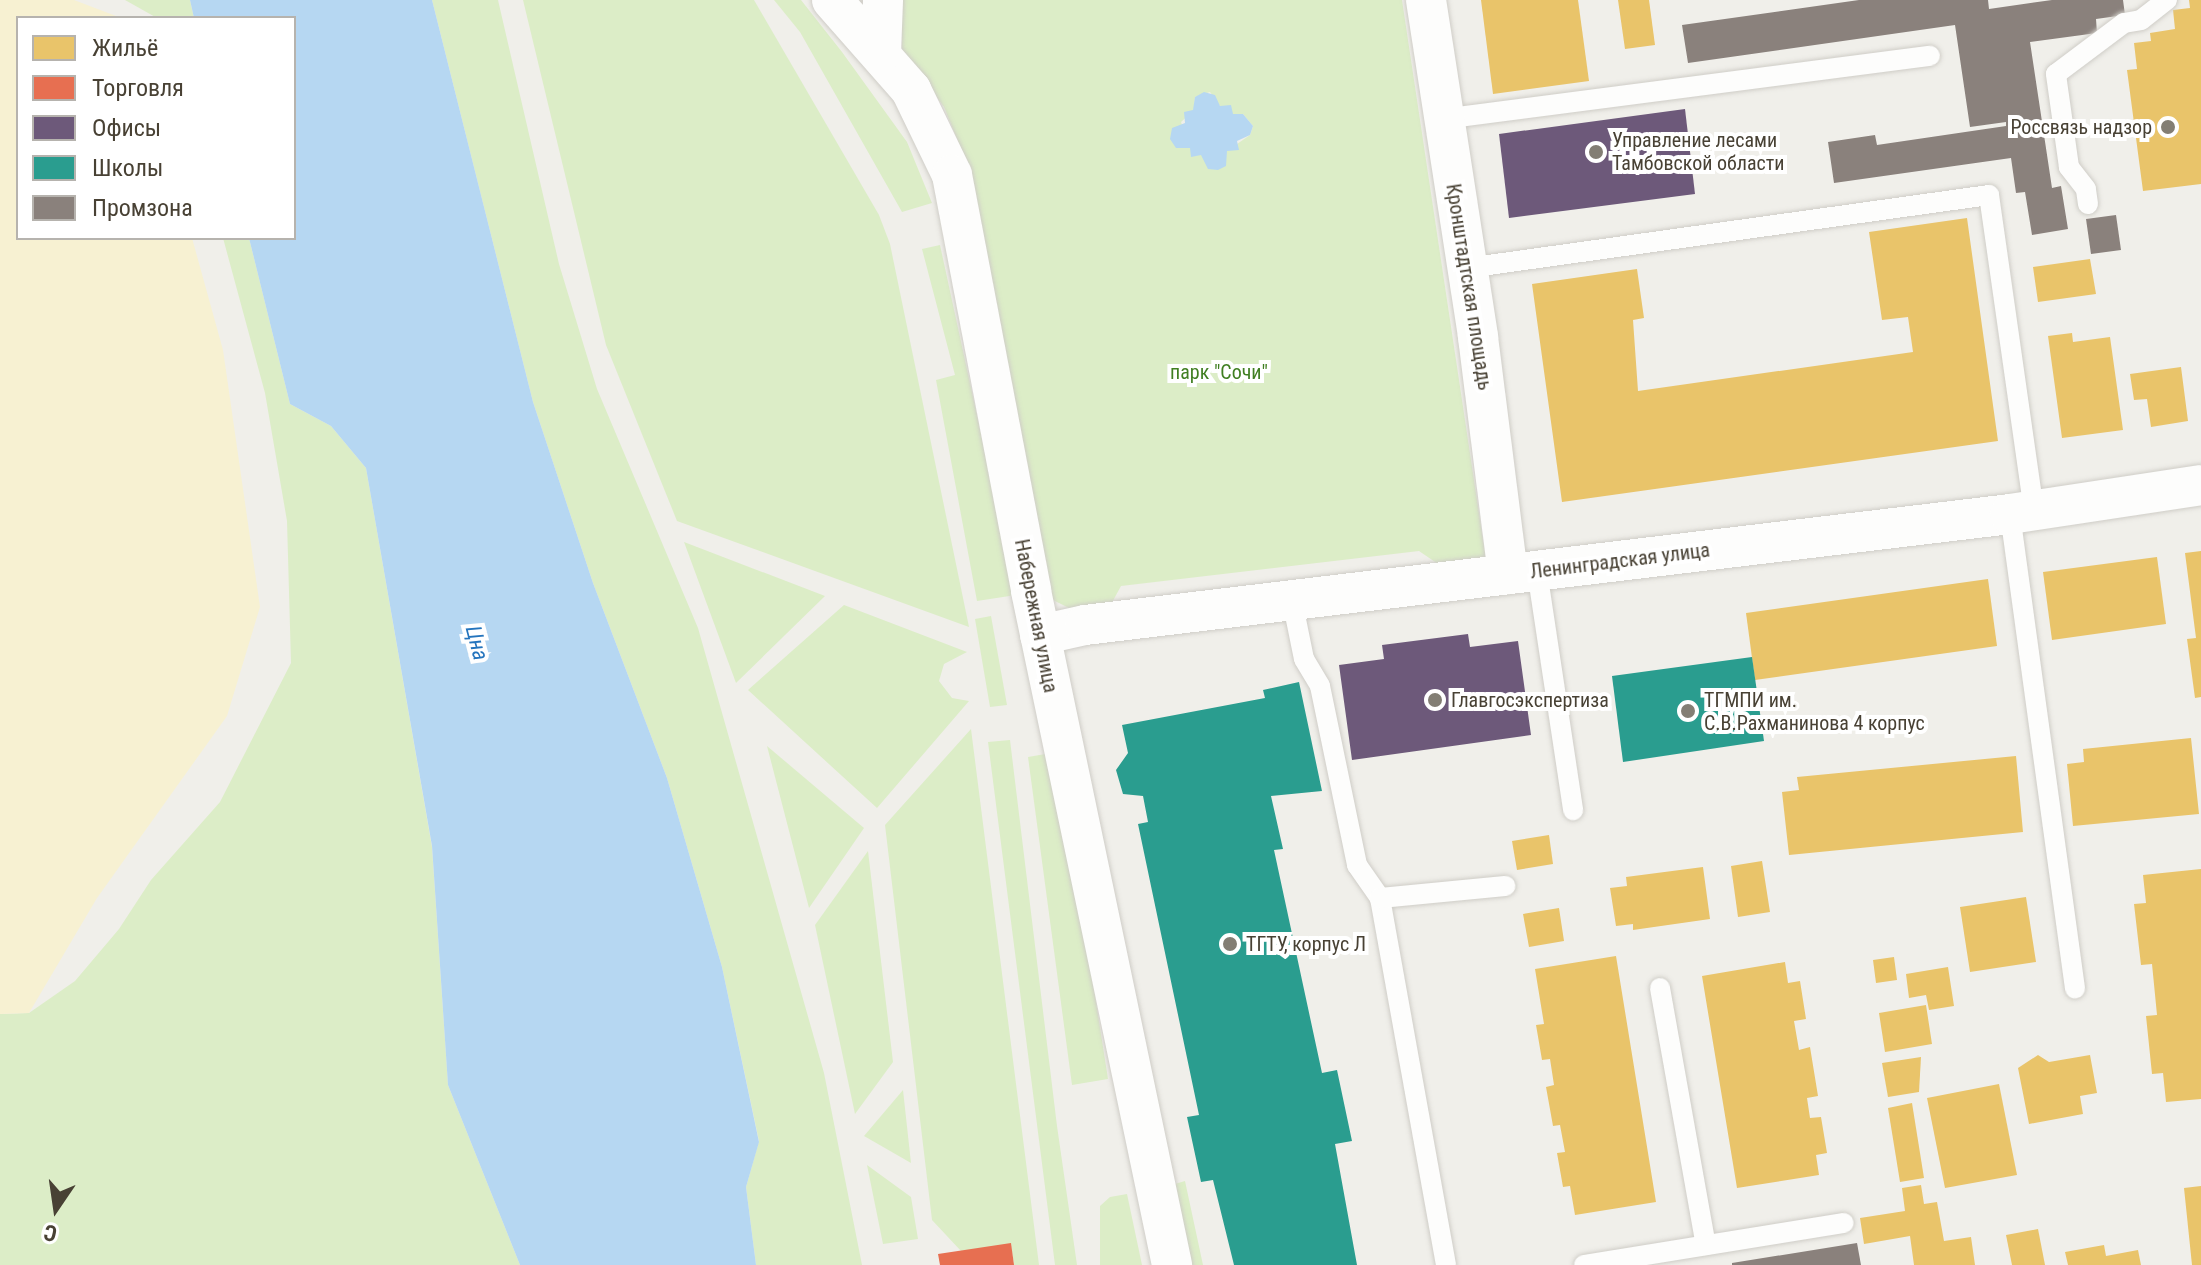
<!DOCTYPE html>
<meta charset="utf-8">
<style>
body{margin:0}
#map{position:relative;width:2201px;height:1265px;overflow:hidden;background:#f0efea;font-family:"Roboto Condensed",sans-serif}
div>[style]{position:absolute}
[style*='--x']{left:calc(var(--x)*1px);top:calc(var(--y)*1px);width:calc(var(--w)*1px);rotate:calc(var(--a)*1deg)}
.green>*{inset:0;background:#dcedc7}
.sand>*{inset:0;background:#f7f1d2}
.water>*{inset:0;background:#b6d7f2}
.homes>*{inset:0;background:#e9c46a}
.shops>*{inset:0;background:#e76f51}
.offices>*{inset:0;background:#6d597a}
.schools>*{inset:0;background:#2a9d8f}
.industry>*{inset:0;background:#8a817c}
.roads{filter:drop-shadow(0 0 2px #cfcdc7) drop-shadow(0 0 2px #cfcdc7)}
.lane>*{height:20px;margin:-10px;padding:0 10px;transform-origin:10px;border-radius:10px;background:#fdfdfc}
.street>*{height:40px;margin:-20px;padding:0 20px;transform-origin:20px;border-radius:20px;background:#fdfdfc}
.dots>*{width:22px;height:22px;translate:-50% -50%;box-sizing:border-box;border:4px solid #fff;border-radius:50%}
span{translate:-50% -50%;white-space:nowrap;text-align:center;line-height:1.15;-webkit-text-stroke:8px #fff;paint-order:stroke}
.poi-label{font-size:20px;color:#484134}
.right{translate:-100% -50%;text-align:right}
.left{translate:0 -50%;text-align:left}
.street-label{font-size:20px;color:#484134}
.park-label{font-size:20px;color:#407f22}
.water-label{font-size:22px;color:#2474bd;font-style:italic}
.legend{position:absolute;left:16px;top:16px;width:280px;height:224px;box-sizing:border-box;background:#fff;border:2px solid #b6b3ae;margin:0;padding:10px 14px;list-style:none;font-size:24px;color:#484134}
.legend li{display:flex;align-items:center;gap:16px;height:40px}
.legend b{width:40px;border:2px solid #b6b3ae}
.north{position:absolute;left:16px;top:1169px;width:80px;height:80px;-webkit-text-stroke:6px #fff;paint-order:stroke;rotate:193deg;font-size:22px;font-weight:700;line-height:32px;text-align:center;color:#484134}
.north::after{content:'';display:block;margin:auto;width:28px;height:36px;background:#484134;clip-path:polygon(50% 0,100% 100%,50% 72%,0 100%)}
</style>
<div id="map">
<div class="green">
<div style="clip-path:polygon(125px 0,190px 0,194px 18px,157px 18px)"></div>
<div style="clip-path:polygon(432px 0,498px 0,559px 264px,597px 389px,698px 628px,824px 1073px,862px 1265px,756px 1265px,746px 1187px,759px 1141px,722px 967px,667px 778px,593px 583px,533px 402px)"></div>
<div style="clip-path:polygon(523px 0,754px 0,879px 215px,890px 244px,969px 627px,677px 521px,606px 345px)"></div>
<div style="clip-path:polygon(774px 0,801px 0,842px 52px,907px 142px,932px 203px,902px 212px,800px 32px)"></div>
<div style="clip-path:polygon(evenodd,901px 0,1402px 0,1486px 560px,1441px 566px,1419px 551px,1121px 586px,1109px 608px,1077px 612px,1053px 600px,1047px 591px,968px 166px,944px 107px,902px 49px,901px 0,1210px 92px,1220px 106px,1233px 115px,1243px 114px,1253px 126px,1250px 135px,1227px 151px,1201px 155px,1190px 148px,1181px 122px,1194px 110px,1195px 97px,1210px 92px)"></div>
<div style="clip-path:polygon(223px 238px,249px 238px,290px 404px,331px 426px,366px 468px,432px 847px,448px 1085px,520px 1265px,0 1265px,0 1014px,29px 1013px,75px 981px,119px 929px,151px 880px,220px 802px,291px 663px,287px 521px,265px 393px)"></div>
<div style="clip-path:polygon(940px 245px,1016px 595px,977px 601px,936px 380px,955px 375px,922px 249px)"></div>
<div style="clip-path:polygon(684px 542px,825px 596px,736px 683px)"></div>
<div style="clip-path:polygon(844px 605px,967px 652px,944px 664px,939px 681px,952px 698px,969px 701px,877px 808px,748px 690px)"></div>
<div style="clip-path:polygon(991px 616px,1007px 705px,990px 707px,975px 619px)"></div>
<div style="clip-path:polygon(971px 729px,1039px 1265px,1014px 1265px,1011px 1244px,961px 1251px,932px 1220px,885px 825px)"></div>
<div style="clip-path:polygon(1010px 740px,1057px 1126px,1077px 1265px,1055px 1265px,988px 742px)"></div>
<div style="clip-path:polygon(767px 746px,864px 828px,809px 908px)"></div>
<div style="clip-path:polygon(1057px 752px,1108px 1079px,1072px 1085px,1028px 757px)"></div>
<div style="clip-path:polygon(868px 851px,893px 1062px,855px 1114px,815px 925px)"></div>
<div style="clip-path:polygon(903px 1090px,911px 1163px,864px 1136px)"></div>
<div style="clip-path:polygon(867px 1165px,911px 1197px,918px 1239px,883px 1244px)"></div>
<div style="clip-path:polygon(1185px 1181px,1203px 1265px,1185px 1265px,1168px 1186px)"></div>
<div style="clip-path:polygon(1127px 1194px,1142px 1265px,1100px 1265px,1100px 1206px,1110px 1197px)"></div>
</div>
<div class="sand">
<div style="clip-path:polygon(0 0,74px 0,116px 16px,18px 18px,18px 238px,192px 238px,223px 350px,260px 607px,227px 716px,97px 898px,29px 1013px,0 1014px)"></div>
</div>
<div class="water">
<div style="clip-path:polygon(190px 0,432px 0,533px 402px,593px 583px,667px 778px,722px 967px,759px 1142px,746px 1187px,756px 1265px,520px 1265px,448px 1085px,432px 846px,366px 468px,331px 426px,290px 404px,249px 238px,294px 238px,294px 18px,194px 18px)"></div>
<div style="clip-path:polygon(1204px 92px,1215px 95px,1220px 106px,1231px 105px,1233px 114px,1243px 114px,1253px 126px,1250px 135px,1237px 141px,1239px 150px,1227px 151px,1226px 166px,1218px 170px,1208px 169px,1201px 155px,1191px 157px,1190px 148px,1176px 148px,1170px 139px,1172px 128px,1185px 123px,1184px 112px,1193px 110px,1195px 97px)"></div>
</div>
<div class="homes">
<div style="clip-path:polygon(1481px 0,1578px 0,1589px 81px,1493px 94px)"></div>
<div style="clip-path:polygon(1618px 0,1649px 0,1655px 45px,1625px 49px)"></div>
<div style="clip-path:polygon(2189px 0,2201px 0,2201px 184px,2143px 191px,2127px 70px,2137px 69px,2134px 43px,2151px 41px,2150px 33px,2175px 29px,2173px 10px,2190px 8px)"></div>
<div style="clip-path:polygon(1967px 218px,1998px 441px,1562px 502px,1532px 284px,1637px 269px,1644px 318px,1633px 320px,1638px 391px,1913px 352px,1908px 317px,1882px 320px,1869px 232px)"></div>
<div style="clip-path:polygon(2090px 259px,2096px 294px,2038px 302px,2033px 267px)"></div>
<div style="clip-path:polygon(2072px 333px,2073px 342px,2110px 337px,2123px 430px,2062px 438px,2048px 336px)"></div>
<div style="clip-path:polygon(2181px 367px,2188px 421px,2151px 427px,2147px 399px,2134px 400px,2130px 374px)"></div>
<div style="clip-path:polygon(2201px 551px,2201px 697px,2195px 698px,2187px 639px,2196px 638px,2185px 553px)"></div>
<div style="clip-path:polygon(2157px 557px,2166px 624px,2052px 640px,2043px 572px)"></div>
<div style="clip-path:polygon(1988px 579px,1997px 646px,1755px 680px,1746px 613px)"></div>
<div style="clip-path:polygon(2191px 738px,2199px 814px,2073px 826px,2067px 764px,2084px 762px,2083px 749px)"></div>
<div style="clip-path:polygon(2016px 756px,2023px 832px,1789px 855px,1782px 792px,1799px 790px,1797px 777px)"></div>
<div style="clip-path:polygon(1549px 835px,1553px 864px,1517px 870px,1512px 841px)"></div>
<div style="clip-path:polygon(1762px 861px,1770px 912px,1738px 917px,1731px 866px)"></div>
<div style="clip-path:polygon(1703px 867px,1710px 919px,1633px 930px,1633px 924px,1616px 926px,1610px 888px,1627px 886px,1626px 877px)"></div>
<div style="clip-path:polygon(2201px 869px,2201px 1099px,2166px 1102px,2163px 1073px,2152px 1074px,2146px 1016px,2157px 1015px,2152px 964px,2141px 965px,2134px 904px,2146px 903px,2143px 875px)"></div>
<div style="clip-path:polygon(2026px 897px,2036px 962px,1970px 972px,1960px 907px)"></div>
<div style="clip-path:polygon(1559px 908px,1564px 941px,1529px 947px,1523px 914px)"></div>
<div style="clip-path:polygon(1616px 956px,1656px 1202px,1575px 1215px,1570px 1186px,1563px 1187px,1557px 1153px,1565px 1152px,1560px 1125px,1553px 1126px,1546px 1087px,1554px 1085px,1550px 1059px,1542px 1060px,1536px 1025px,1544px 1024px,1535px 969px)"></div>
<div style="clip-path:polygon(1894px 957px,1897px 980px,1876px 983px,1873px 960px)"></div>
<div style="clip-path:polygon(1785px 962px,1788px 983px,1800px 981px,1806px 1019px,1794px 1021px,1799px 1050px,1810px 1047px,1818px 1096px,1807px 1098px,1810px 1118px,1821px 1117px,1827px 1153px,1816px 1155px,1819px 1175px,1737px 1188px,1702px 976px)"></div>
<div style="clip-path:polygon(1948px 967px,1954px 1006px,1929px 1010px,1926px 995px,1909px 998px,1906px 974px)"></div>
<div style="clip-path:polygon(1926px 1005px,1932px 1044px,1885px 1052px,1879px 1013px)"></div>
<div style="clip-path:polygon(2038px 1055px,2049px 1062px,2090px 1055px,2097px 1093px,2080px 1096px,2083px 1114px,2029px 1124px,2018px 1068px)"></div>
<div style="clip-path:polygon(1921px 1057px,1919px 1092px,1888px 1097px,1882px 1063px)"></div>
<div style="clip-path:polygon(1999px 1084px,2017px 1175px,1945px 1188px,1927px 1098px)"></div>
<div style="clip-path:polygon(1912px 1103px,1924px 1178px,1900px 1182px,1888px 1108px)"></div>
<div style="clip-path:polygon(1921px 1185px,1924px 1204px,1937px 1202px,1944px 1241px,1971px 1237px,1975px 1265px,1914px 1265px,1910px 1236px,1864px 1244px,1860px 1218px,1905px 1211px,1902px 1188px)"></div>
<div style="clip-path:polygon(2201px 1186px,2201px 1265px,2192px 1265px,2184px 1188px)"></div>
<div style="clip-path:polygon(2038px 1229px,2045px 1265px,2012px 1265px,2006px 1235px)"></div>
<div style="clip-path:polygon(2104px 1245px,2106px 1256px,2138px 1250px,2141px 1265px,2068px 1265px,2065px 1252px)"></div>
</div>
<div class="shops">
<div style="clip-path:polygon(1011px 1243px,1014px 1265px,940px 1265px,938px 1254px)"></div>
</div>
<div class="offices">
<div style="clip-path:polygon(1685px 109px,1695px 194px,1509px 218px,1499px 134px)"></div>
<div style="clip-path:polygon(1468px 634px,1470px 647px,1518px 641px,1531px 735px,1352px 760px,1339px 665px,1384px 659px,1382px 645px)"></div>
</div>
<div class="schools">
<div style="clip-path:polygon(1752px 657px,1764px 741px,1623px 762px,1612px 676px)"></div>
<div style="clip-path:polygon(1299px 682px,1322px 791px,1271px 796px,1283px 849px,1274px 850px,1322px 1073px,1337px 1070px,1352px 1141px,1335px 1144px,1357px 1265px,1234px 1265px,1213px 1180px,1201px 1182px,1187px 1117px,1199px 1115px,1138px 824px,1148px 822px,1143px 796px,1123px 794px,1116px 770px,1128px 753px,1122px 725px,1265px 698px,1263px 690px)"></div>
</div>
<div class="industry">
<div style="clip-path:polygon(1859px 0,1988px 0,1989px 9px,2052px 0,2123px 0,2125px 15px,2096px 19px,2097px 33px,2030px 42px,2052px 188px,2061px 186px,2068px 229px,2032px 235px,2025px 192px,2016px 193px,2011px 158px,1834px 183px,1828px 142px,1875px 135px,1877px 145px,2006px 126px,2006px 122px,1970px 127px,1955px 25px,1688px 63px,1682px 25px)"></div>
<div style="clip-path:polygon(2116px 215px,2121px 250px,2091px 254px,2086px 219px)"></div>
<div style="clip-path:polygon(1857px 1243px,1861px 1265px,1732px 1265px,1732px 1263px)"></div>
</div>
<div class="roads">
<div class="lane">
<div style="--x:1443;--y:119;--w:491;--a:-7.4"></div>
<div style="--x:2088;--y:204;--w:15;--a:-98"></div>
<div style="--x:2086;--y:189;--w:28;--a:-128"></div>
<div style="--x:2069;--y:167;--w:94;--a:-98"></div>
<div style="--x:2056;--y:74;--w:85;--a:-36.9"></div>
<div style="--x:2124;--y:23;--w:17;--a:-10"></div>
<div style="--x:2141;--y:20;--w:33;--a:-38"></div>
<div style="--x:1467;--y:268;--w:527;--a:-7.96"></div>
<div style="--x:1989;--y:195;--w:319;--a:81.9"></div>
<div style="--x:2010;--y:514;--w:479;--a:82.2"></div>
<div style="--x:1537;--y:571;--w:242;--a:81.4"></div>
<div style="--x:1292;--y:600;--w:60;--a:78.5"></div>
<div style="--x:1304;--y:659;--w:31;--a:59"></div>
<div style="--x:1320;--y:686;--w:183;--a:78.3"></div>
<div style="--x:1357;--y:865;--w:40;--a:55.1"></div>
<div style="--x:1660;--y:988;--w:261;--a:79.9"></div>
<div style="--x:1446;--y:1265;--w:373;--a:-100.2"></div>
<div style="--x:1380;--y:898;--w:126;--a:-5.5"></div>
<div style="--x:1584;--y:1265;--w:263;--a:-9.2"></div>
</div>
<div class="street">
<div style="--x:832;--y:0;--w:120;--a:48.7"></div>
<div style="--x:911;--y:90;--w:94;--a:64.2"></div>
<div style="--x:952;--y:175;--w:423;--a:79.2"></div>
<div style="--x:1031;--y:591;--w:689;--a:78.18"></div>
<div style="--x:1426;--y:0;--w:341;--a:81.2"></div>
<div style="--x:1478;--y:337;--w:239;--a:82.8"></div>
<div style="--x:881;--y:53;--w:53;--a:-87.8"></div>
<div style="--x:1040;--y:635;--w:46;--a:-12.5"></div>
<div style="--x:1085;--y:625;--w:932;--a:-6.84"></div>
<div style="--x:2010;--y:514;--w:193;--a:-8.6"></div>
</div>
</div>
<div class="dots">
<div style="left:2168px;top:127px;background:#837e74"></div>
<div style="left:1596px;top:152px;background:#837e74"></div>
<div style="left:1435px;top:700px;background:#837e74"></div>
<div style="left:1688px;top:711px;background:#837e74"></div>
<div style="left:1230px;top:944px;background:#837e74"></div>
</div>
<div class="poi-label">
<span class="right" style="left:2152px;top:127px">Россвязь надзор</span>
<span class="left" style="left:1612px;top:152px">Управление лесами<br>Тамбовской области</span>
<span class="left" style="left:1451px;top:700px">Главгосэкспертиза</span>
<span class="left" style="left:1704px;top:712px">ТГМПИ им.<br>С.В.Рахманинова 4 корпус</span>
<span class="left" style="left:1246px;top:944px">ТГТУ, корпус Л</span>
</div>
<div class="street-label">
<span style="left:1469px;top:287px;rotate:81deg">Кронштадтская площадь</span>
<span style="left:1620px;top:561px;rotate:-7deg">Ленинградская улица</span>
<span style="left:1036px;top:616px;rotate:79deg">Набережная улица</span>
</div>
<div class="park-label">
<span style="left:1219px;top:372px">парк "Сочи"</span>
</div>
<div class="water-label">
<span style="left:477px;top:643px;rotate:75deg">Цна</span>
</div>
<ul class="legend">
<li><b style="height:22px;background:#e9c46a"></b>Жильё</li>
<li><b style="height:22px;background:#e76f51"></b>Торговля</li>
<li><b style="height:22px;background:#6d597a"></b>Офисы</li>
<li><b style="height:22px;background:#2a9d8f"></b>Школы</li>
<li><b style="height:22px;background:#8a817c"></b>Промзона</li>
</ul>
<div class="north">С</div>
</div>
